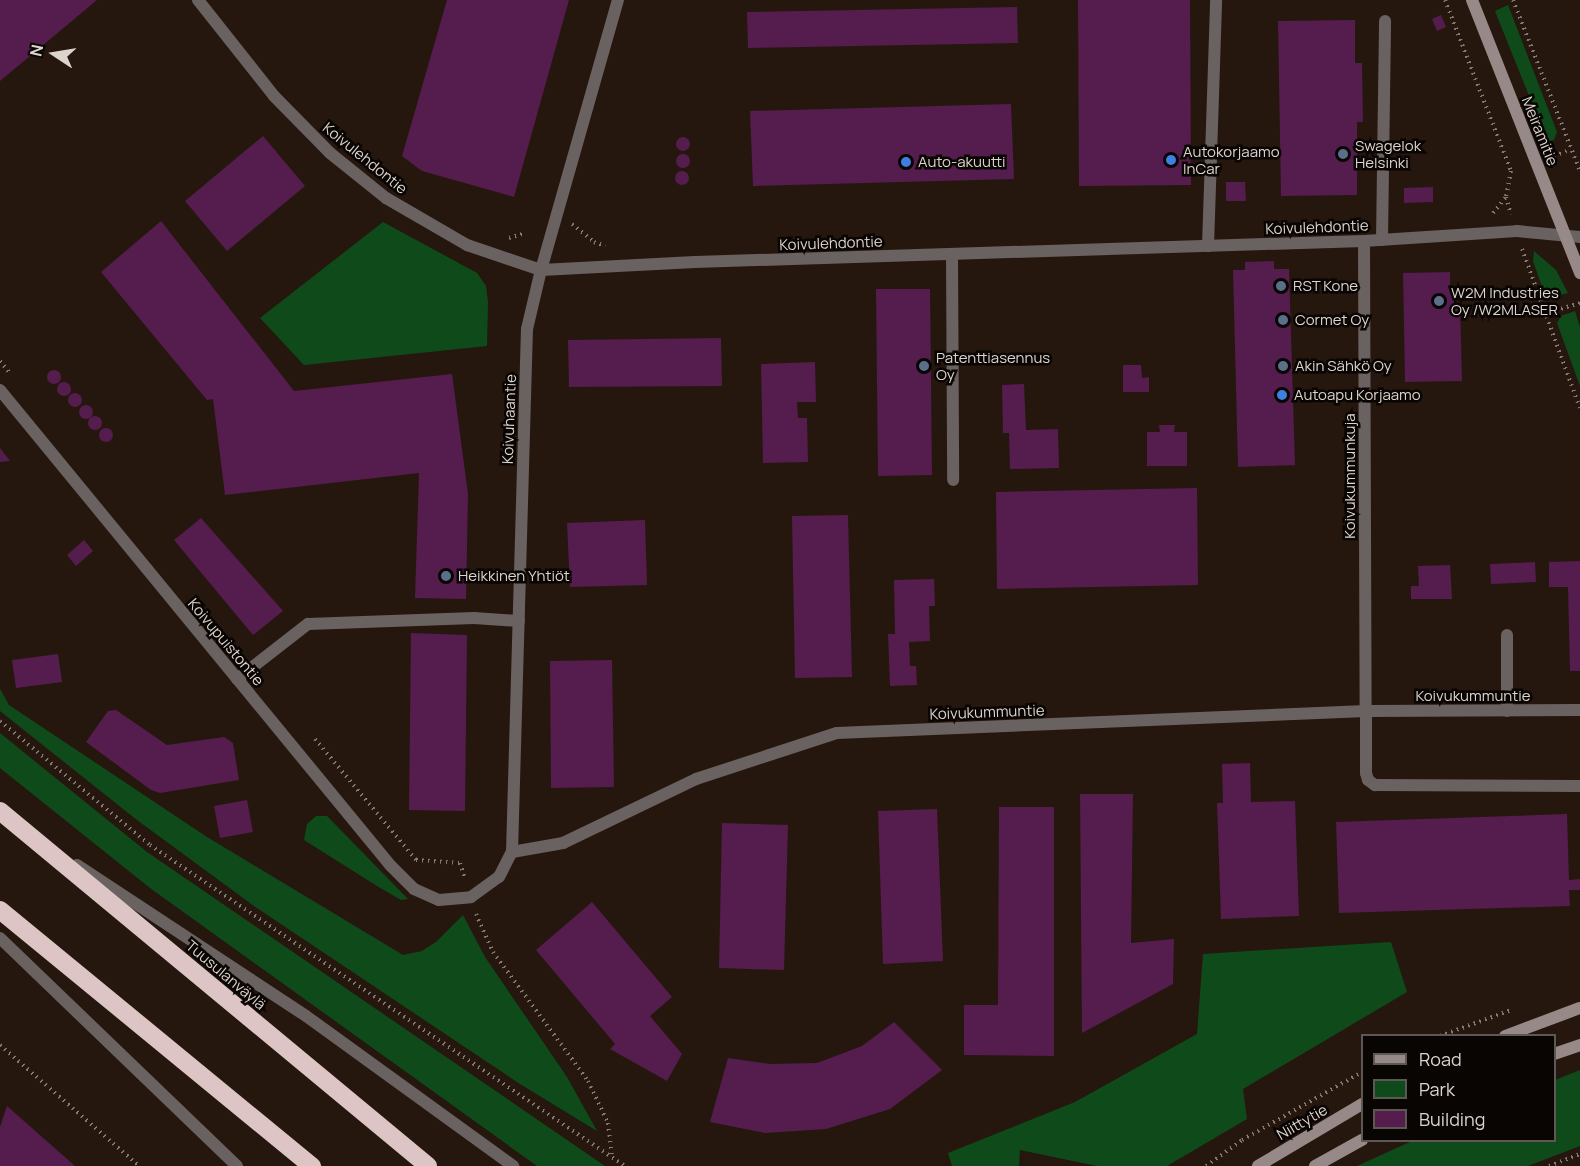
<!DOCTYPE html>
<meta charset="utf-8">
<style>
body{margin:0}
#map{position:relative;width:1580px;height:1166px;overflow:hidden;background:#25170e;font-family:Manrope,sans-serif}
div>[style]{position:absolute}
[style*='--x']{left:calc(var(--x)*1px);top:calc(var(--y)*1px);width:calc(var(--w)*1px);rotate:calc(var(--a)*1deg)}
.green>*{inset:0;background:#0f4b1a}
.building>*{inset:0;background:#551c4e}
.round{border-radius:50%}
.path>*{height:4px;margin-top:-2px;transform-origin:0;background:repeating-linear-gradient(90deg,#857971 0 1.5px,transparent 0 6px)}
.service>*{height:12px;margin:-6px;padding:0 6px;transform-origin:6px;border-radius:6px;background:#6a6161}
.minor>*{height:12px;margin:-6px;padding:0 6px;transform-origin:6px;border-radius:6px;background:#6a6161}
.secondary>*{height:12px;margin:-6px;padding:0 6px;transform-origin:6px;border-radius:6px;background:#988989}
.motorway>*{height:18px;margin:-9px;padding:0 9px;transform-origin:9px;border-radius:9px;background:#ddc4c5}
.dots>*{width:16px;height:16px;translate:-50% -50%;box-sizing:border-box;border:3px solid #090503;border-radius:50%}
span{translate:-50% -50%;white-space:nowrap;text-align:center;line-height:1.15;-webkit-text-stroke:5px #090503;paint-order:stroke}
.street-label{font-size:15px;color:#ded4ce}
.poi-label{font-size:15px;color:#ded4ce}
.left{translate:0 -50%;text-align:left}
.legend{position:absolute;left:1361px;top:1034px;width:195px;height:108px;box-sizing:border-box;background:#090503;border:2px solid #5e5854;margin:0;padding:8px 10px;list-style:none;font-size:18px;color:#ded4ce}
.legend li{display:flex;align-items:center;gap:12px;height:30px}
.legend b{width:30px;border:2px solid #5e5854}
.north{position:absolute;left:24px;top:24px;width:60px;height:60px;-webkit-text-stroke:4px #090503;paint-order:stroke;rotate:282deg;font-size:16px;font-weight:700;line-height:24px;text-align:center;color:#ded4ce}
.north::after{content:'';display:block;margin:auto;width:21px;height:27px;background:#ded4ce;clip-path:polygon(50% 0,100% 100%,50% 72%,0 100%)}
</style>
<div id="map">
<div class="green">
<div style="clip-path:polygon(1508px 5px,1557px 132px,1553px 142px,1548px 143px,1495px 11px)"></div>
<div style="clip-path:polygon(383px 222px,477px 273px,486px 286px,488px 302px,487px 346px,304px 365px,260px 318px)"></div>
<div style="clip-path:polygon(1534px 251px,1556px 270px,1568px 293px,1546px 298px,1533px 261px)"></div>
<div style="clip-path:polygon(1575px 311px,1580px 327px,1580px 386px,1557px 323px,1561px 316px)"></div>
<div style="clip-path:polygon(0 689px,9px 705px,207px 837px,403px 955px,422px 951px,436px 942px,463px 915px,485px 957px,567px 1077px,597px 1131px,520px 1084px,254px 906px,137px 820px,0 711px)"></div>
<div style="clip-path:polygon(0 733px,147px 852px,605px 1166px,537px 1166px,150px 888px,0 768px)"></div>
<div style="clip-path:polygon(316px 816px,327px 816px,408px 899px,401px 900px,377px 886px,304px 840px,307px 824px)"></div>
<div style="clip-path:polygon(1391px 942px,1407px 992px,1243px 1089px,1247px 1119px,1167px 1166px,1097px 1166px,1020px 1150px,1019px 1166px,952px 1166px,948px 1153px,1075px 1102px,1197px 1034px,1203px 954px)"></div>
<div style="clip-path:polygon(1580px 1070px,1580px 1146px,1528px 1166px,1357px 1166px,1412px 1141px,1554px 1140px,1555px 1080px)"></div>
</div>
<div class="building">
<div style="clip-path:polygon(0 0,97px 0,0 81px)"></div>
<div style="clip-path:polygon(447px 0,569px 0,514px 197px,422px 171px,402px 156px)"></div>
<div style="clip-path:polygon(1078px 0,1190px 0,1191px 185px,1079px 186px)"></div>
<div style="clip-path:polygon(1017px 7px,1018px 43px,748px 48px,747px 12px)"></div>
<div style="clip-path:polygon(1441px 15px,1446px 27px,1437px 31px,1432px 19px)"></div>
<div style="clip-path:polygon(1355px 20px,1355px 63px,1362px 63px,1363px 122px,1357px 122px,1357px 195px,1281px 196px,1278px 21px)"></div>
<div style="clip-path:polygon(1011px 104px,1014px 179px,753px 186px,750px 111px)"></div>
<div style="clip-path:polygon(263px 136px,305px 186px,227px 251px,185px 201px)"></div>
<div class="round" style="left:676px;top:137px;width:14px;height:14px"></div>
<div class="round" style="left:676px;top:154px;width:14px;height:14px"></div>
<div class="round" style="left:675px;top:171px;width:14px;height:14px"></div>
<div style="clip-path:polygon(1226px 182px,1245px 182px,1246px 201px,1226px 201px)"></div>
<div style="clip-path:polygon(1433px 187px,1433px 202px,1404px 203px,1404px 188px)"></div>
<div style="clip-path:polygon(161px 221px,294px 391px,452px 374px,468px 494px,466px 599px,415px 598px,419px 473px,225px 495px,213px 399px,207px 400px,101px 272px)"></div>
<div style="clip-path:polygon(1274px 261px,1274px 269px,1289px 269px,1295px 465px,1238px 467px,1233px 270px,1245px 270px,1245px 262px)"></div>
<div style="clip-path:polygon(1450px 272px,1450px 286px,1454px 286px,1455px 304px,1460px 304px,1462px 381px,1405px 382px,1403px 273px)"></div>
<div style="clip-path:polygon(876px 289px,930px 289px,932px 475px,878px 476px)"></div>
<div style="clip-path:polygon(721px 338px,722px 386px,569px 387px,568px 340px)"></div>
<div style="clip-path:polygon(815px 362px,816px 402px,797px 402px,798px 418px,807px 418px,808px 462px,763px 463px,761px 364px)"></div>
<div style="clip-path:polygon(1123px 365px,1141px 365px,1142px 378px,1149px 377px,1149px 392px,1123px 392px)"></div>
<div class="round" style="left:47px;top:370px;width:14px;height:14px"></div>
<div class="round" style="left:57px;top:382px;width:14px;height:14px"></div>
<div style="clip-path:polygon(1024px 384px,1026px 430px,1058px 429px,1059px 468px,1010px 469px,1009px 433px,1003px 433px,1002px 385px)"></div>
<div class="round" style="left:68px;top:393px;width:14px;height:14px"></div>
<div class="round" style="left:79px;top:405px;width:14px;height:14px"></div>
<div class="round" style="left:88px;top:416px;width:14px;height:14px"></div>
<div style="clip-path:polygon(1159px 425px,1175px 425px,1174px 432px,1187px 432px,1187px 466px,1147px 466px,1147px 432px,1160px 432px)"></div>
<div class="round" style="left:99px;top:428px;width:14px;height:14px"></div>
<div style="clip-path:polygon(0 448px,10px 461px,0 462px)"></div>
<div style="clip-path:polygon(1197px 488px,1198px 585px,997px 589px,996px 492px)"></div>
<div style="clip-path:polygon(848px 515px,852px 677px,795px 678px,792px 516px)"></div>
<div style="clip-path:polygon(201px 518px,283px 611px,253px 635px,174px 540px)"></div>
<div style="clip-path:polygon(645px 520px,647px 585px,570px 587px,567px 523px)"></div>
<div style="clip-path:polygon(84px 540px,93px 551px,76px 566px,67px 555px)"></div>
<div style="clip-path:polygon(1580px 561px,1580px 671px,1570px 671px,1568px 587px,1549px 587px,1549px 562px)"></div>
<div style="clip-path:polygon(1535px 562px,1536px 582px,1491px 584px,1490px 564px)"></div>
<div style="clip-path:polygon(1450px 565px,1452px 599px,1411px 599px,1411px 586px,1419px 586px,1418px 566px)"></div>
<div style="clip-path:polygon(934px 579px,935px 606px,929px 606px,930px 641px,909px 642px,910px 666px,916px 666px,917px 685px,890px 686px,888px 634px,895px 634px,894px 580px)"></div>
<div style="clip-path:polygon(411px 633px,467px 635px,465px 811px,409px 810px)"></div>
<div style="clip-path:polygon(58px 654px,62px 682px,16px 688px,12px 660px)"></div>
<div style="clip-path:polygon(612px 660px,614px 787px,551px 788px,550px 661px)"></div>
<div style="clip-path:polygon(116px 710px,167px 745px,224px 737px,233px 743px,239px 780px,160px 793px,151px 790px,86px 742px,108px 711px)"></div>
<div style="clip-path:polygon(1250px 763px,1251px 802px,1295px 801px,1299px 916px,1221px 919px,1217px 803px,1223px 803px,1222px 764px)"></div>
<div style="clip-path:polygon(1080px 794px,1133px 794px,1131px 943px,1174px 939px,1173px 984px,1082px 1033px)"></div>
<div style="clip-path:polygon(247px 800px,253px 832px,220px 838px,214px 806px)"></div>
<div style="clip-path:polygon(999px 807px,1054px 807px,1054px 1056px,964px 1055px,964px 1005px,998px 1005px)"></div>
<div style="clip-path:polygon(937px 809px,943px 961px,883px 964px,878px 811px)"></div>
<div style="clip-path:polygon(1567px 814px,1569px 880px,1580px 879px,1580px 890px,1569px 890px,1570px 906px,1339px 913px,1336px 822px)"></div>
<div style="clip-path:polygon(722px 823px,788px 825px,784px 970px,719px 968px)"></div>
<div style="clip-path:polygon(592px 902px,672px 997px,650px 1016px,682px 1054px,667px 1081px,610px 1049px,615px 1044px,536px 950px)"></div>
<div style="clip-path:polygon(894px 1022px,942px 1070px,890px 1109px,826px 1129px,765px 1133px,710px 1122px,728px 1058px,770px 1064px,817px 1063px,862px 1046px)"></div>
<div style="clip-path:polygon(7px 1106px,75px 1166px,0 1166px,0 1127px)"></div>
</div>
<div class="path">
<div style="--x:1445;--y:0;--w:183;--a:68.9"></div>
<div style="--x:1511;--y:171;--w:26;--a:101"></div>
<div style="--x:1506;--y:197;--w:18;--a:74"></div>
<div style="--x:1513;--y:0;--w:184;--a:68.6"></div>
<div style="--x:1554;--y:156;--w:17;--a:-21"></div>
<div style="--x:1493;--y:213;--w:21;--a:-51"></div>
<div style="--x:572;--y:224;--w:28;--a:39"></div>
<div style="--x:594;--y:242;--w:12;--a:20"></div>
<div style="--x:509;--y:238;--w:14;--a:-17"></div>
<div style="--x:1522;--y:249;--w:169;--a:70"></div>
<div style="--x:1544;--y:314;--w:38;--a:-17"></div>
<div style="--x:0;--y:361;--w:14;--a:51"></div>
<div style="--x:0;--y:721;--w:195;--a:39.6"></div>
<div style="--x:150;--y:845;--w:573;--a:34.05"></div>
<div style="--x:315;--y:739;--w:158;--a:50.1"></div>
<div style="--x:416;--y:860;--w:44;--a:3.9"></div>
<div style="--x:460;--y:863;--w:16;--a:72"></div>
<div style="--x:476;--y:914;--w:42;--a:65.9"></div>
<div style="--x:493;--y:952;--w:160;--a:53.6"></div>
<div style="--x:588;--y:1081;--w:47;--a:64.5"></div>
<div style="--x:608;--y:1123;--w:33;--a:83"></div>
<div style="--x:1440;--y:1036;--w:76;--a:-20.1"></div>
<div style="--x:0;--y:1045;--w:184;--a:41"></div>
<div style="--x:1206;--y:1166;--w:44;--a:-35.8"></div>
<div style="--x:1242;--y:1140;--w:138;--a:-29.5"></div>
<div style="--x:1549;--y:1166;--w:33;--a:-21"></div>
</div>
<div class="service">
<div style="--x:1382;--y:240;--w:219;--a:-89.2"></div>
<div style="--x:1208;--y:246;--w:246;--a:-88.1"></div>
<div style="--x:952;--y:254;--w:226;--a:89.7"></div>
<div style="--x:1507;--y:635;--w:76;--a:90"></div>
<div style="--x:237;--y:679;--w:90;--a:-37.8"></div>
<div style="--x:308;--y:624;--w:166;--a:-2.1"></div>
<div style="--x:474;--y:618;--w:45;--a:3.8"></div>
<div style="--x:1366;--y:711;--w:62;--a:90"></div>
<div style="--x:1366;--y:773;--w:7;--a:74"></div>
<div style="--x:1368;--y:780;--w:9;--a:36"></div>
<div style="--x:1375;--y:785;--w:205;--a:0.3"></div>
<div style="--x:77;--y:865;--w:274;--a:33.4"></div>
<div style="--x:306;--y:1016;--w:256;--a:35.9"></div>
<div style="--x:0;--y:938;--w:329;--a:43.9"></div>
</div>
<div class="minor">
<div style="--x:198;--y:0;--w:122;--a:51.6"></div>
<div style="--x:274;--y:96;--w:80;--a:45.5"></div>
<div style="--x:330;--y:153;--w:72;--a:38.8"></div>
<div style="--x:386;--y:198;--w:94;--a:30.1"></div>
<div style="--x:467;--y:245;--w:78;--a:18.7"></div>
<div style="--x:541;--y:270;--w:154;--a:-3"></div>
<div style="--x:695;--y:262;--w:669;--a:-1.8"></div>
<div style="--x:1364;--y:241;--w:153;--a:-3.7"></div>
<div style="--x:1517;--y:231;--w:63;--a:5.4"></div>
<div style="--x:1364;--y:241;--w:470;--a:89.8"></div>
<div style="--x:0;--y:390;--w:615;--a:50.61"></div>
<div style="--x:390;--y:865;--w:34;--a:45"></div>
<div style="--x:414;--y:889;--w:27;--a:24"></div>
<div style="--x:439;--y:900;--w:32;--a:-5"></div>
<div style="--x:471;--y:897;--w:34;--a:-36"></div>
<div style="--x:499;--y:877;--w:28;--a:-63"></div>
<div style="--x:512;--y:852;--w:52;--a:-10"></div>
<div style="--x:563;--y:843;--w:148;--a:-25.7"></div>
<div style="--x:696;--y:779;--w:148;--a:-18.1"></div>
<div style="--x:837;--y:733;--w:529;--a:-2.38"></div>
<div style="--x:1366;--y:711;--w:214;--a:-0.3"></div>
<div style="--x:512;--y:852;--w:523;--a:-88.36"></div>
<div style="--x:527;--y:329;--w:61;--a:-76.7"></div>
<div style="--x:541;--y:270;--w:281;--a:-74.1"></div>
</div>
<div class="secondary">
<div style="--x:1472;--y:0;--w:294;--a:68.4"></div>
<div style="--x:1505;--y:1036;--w:80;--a:-20.5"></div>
<div style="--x:1554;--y:1054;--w:28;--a:-19"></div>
<div style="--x:1258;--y:1166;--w:121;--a:-30.8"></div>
<div style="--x:1315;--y:1166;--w:54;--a:-29"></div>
</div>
<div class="motorway">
<div style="--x:0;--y:811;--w:556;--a:39.67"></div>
<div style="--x:0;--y:910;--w:404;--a:39.4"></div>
</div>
<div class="dots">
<div style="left:1343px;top:154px;background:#5c6f8a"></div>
<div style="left:1171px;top:160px;background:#3f7fe0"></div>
<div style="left:906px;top:162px;background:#3f7fe0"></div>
<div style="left:1281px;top:286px;background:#5c6f8a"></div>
<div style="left:1439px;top:301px;background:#5c6f8a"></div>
<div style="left:1283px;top:320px;background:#5c6f8a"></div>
<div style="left:924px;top:366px;background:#5c6f8a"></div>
<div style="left:1283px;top:366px;background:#5c6f8a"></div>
<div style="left:1282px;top:395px;background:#3f7fe0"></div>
<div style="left:446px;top:576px;background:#5c6f8a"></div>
</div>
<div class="street-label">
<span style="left:1540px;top:131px;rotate:68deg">Meiramitie</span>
<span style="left:365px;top:158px;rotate:39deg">Koivulehdontie</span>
<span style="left:1317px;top:227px;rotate:-2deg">Koivulehdontie</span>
<span style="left:831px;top:243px;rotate:-2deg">Koivulehdontie</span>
<span style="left:509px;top:419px;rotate:-88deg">Koivuhaantie</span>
<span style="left:1350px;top:476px;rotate:-90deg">Koivukummunkuja</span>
<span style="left:226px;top:642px;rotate:50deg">Koivupuistontie</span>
<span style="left:1473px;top:696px">Koivukummuntie</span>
<span style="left:987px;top:712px;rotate:-2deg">Koivukummuntie</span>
<span style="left:226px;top:975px;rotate:40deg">Tuusulanväylä</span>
<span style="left:1302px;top:1122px;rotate:-30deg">Niittytie</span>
</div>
<div class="poi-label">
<span class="left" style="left:1355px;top:154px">Swagelok<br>Helsinki</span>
<span class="left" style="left:1183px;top:160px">Autokorjaamo<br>InCar</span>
<span class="left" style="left:918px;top:162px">Auto-akuutti</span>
<span class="left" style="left:1293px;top:286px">RST Kone</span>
<span class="left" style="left:1451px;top:301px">W2M Industries<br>Oy /W2MLASER</span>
<span class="left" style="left:1295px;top:320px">Cormet Oy</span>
<span class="left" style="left:936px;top:366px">Patenttiasennus<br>Oy</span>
<span class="left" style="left:1295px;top:366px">Akin Sähkö Oy</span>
<span class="left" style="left:1294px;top:395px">Autoapu Korjaamo</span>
<span class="left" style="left:458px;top:576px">Heikkinen Yhtiöt</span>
</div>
<ul class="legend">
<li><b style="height:8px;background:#988989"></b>Road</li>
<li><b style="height:16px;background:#0f4b1a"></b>Park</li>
<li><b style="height:16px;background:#551c4e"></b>Building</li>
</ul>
<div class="north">N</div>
</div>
